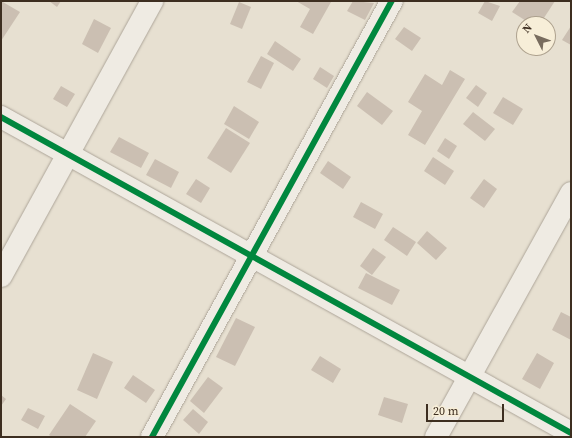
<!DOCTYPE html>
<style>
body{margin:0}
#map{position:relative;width:572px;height:438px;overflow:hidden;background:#e7e0d1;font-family:"Source Serif 4",serif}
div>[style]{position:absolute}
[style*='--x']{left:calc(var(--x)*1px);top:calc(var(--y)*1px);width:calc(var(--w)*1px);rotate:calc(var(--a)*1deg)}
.building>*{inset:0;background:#cbbfb2}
.roads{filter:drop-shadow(0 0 1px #ada599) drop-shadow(0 0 1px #ada599)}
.minor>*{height:22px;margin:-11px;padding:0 11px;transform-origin:11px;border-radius:11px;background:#efebe3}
.cycleway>*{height:6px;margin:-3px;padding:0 3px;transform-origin:3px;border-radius:3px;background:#00873e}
span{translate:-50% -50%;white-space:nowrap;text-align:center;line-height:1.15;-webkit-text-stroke:3px #f7eed8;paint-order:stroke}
.frame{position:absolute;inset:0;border:2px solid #3d2e20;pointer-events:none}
.north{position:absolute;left:516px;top:16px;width:40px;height:40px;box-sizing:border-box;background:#f7eed8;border:1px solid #ada18e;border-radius:50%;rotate:312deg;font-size:11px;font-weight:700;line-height:16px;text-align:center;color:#3d2e20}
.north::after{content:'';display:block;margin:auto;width:14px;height:18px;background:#786c5e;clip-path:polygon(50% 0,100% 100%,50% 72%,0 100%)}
.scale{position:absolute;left:426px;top:404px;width:78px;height:18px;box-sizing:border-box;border:2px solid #3d2e20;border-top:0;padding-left:5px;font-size:12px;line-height:14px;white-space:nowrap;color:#3d2e20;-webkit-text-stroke:3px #f7eed8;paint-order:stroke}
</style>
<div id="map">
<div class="building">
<div style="clip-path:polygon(1px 1px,20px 12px,1px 41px)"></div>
<div style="clip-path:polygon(49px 1px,61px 1px,57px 7px)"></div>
<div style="clip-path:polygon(296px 1px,331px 2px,313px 34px,300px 27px,310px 9px)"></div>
<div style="clip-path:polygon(353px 1px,374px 3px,365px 20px,347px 11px)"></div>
<div style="clip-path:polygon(485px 1px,500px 6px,492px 21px,478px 13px)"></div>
<div style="clip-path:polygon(520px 1px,555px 1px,540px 24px,531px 24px,512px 12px)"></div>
<div style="clip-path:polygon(239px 2px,251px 7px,242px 29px,230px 24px)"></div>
<div style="clip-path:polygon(94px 19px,111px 28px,98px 53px,82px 44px)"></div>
<div style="clip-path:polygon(571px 26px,571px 45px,562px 40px)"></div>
<div style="clip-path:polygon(404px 27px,421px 38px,412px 51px,395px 39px)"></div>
<div style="clip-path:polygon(275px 41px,301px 59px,293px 71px,267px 54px)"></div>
<div style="clip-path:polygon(261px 56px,274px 63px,261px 89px,247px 82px)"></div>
<div style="clip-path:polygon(320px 67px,334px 76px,327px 88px,313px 79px)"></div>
<div style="clip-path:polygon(450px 70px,465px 79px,425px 145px,408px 135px,422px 111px,408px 102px,425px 74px,442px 85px)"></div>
<div style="clip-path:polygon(476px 85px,487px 93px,478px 107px,466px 98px)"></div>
<div style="clip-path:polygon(61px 86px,75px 94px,67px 107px,53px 99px)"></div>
<div style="clip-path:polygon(367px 92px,393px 111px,382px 125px,357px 106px)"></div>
<div style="clip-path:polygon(503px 97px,523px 109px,513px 125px,493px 113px)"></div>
<div style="clip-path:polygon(234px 106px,259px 122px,249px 139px,224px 124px)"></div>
<div style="clip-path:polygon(473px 112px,495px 129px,485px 141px,463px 124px)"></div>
<div style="clip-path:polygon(226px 128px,250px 143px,231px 173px,207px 158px)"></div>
<div style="clip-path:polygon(119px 137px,149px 153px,141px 168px,110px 152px)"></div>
<div style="clip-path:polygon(445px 138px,457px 146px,449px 159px,437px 151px)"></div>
<div style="clip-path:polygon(433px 157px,454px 171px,445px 185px,424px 171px)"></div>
<div style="clip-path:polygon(155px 159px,179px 172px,171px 188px,146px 175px)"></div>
<div style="clip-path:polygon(328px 161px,351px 177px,343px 189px,320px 173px)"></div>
<div style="clip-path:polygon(196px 179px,210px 188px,201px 203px,186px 194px)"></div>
<div style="clip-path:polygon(484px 179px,497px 189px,484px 208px,470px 198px)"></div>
<div style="clip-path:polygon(361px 202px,383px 214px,375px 229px,353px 217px)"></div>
<div style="clip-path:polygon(393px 227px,416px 242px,407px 256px,384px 240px)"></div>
<div style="clip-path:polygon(427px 231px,447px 248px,436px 260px,417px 243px)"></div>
<div style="clip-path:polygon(373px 248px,386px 257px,372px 275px,360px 266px)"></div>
<div style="clip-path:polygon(366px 273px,400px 290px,392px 305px,358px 288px)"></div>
<div style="clip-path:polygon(561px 312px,571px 317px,571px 340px,552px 330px)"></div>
<div style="clip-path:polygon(236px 318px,255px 327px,235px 366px,216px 357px)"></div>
<div style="clip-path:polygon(93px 353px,113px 362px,97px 399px,77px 390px)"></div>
<div style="clip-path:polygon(537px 353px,554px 363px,540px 389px,522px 379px)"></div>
<div style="clip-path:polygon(320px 356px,341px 369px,333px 383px,311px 370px)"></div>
<div style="clip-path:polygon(133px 375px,155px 390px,146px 403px,124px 388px)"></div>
<div style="clip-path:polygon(208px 377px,223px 388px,204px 413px,190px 401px)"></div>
<div style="clip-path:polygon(1px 395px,6px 399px,1px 406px)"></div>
<div style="clip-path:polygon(384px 397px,408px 404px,402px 423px,378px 415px)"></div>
<div style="clip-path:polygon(70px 404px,96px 421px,85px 437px,52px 437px,49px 435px)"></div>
<div style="clip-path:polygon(28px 408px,45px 416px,38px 429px,21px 420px)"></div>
<div style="clip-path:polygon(193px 409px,208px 422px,199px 434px,183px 420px)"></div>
</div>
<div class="roads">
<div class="minor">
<div style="--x:1;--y:117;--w:652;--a:29"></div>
<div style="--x:1;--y:276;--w:314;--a:-61.2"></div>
<div style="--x:152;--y:437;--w:498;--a:-61.2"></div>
<div style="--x:436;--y:437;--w:279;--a:-61"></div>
</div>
</div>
<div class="cycleway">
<div style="--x:1;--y:117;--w:652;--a:29"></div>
<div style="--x:152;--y:437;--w:498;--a:-61.2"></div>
</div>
<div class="frame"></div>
<div class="north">N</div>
<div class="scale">20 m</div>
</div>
